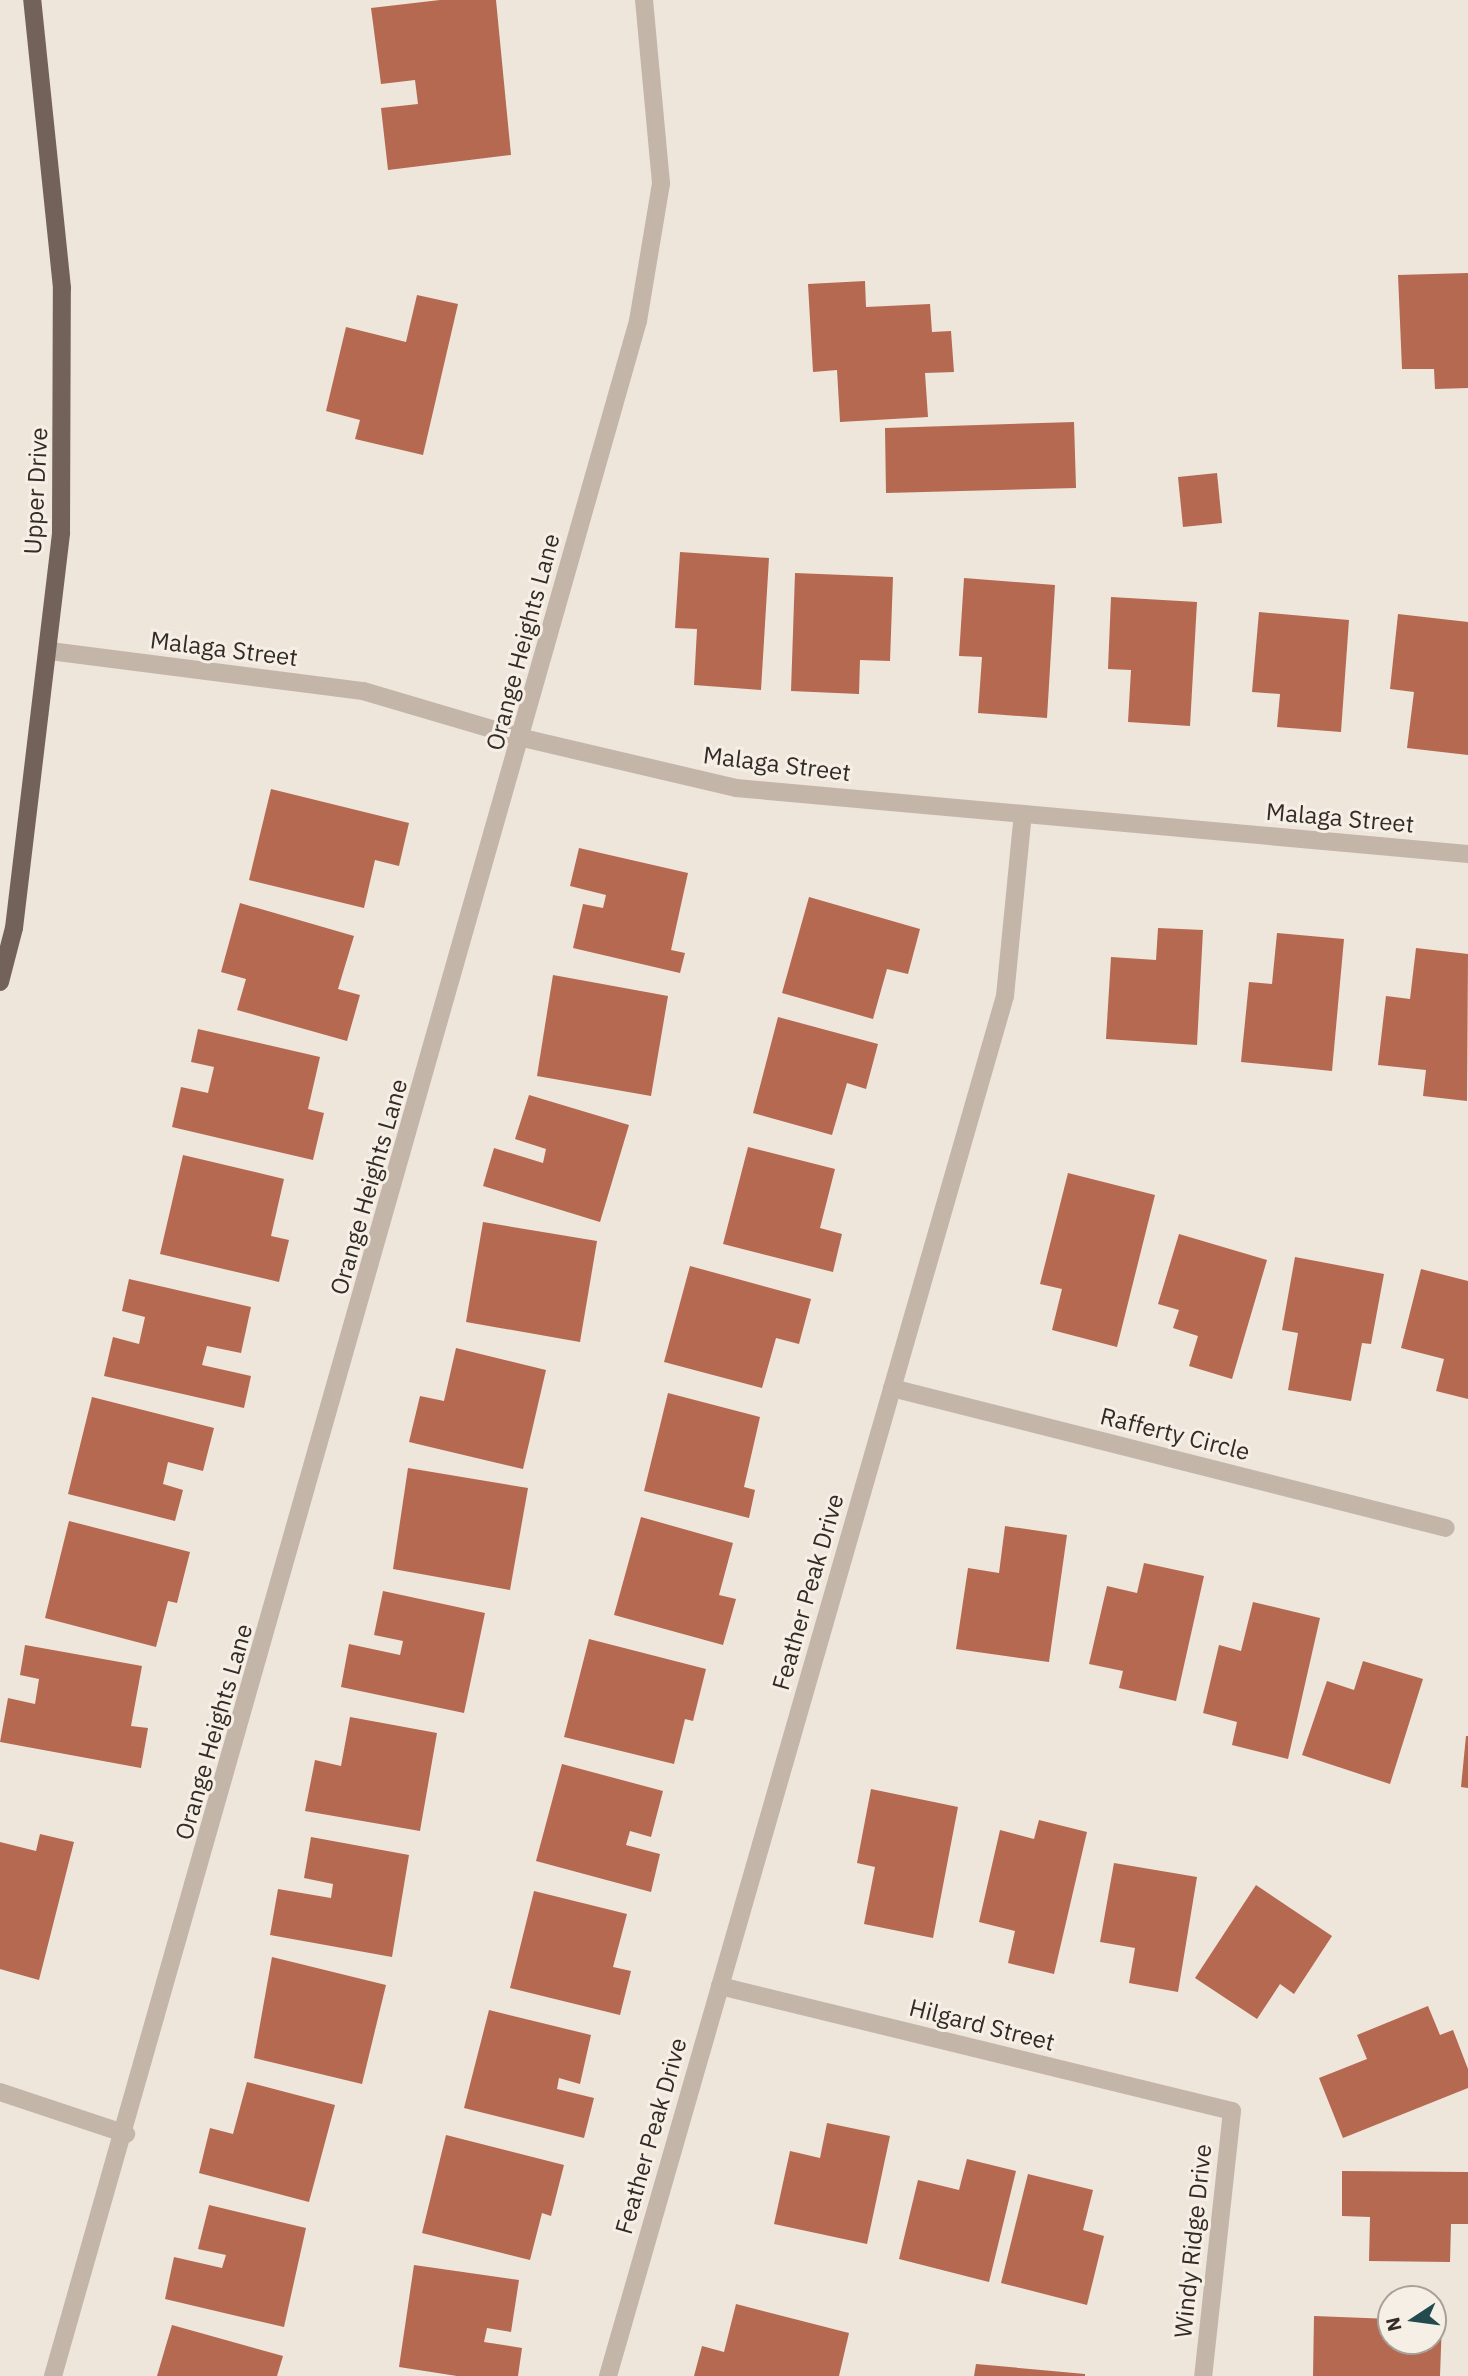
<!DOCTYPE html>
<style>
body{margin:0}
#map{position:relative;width:1468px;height:2376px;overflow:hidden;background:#eee5db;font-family:"IBM Plex Sans",sans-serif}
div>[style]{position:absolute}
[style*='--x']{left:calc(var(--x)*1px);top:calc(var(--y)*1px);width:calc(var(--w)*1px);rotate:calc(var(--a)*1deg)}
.building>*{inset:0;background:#b56951}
.minor>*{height:18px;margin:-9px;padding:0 9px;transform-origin:9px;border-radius:9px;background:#c4b5a9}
.major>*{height:18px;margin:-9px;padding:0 9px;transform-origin:9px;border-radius:9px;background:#72625a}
span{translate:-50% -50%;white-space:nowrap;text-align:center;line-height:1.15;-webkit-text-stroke:6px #f6efe6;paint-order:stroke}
.street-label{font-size:24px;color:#322b27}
.north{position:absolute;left:1377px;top:2285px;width:70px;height:70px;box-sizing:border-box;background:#f6efe6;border:2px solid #a8a19a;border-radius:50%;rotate:257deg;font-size:19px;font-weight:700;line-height:28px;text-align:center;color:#322b27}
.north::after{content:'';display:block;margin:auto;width:24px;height:32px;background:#234b4e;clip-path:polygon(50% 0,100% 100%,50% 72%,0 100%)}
</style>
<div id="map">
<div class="building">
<div style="clip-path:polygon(440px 0,496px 0,511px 155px,388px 170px,381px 108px,418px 104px,415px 80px,381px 84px,371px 8px)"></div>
<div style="clip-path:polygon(1468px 273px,1468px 388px,1435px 389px,1434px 369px,1402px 369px,1398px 275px)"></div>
<div style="clip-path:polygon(865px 281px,866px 307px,930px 304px,932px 332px,951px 331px,954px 372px,925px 373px,928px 417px,840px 422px,837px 370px,813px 372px,808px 284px)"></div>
<div style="clip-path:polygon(417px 295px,458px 304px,423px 455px,355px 439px,360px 420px,326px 411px,346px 327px,406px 342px)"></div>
<div style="clip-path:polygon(1074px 422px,1076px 488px,886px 493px,885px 428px)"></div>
<div style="clip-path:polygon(1217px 473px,1222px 523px,1183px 527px,1178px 477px)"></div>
<div style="clip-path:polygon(680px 552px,769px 558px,761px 690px,694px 685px,697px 629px,675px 628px)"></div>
<div style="clip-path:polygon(795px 573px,893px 577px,890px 661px,860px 660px,859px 694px,791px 691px)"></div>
<div style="clip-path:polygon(964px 578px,1055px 585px,1047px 718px,978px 713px,982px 657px,959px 656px)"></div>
<div style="clip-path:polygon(1111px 597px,1197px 602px,1190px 726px,1128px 722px,1131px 670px,1108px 669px)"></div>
<div style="clip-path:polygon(1259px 612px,1349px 620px,1341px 732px,1277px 727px,1280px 694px,1252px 692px)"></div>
<div style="clip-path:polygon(1398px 614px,1468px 622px,1468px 755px,1407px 748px,1414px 692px,1390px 689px)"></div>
<div style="clip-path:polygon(271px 789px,409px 823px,399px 866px,375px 860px,364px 908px,249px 880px)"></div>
<div style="clip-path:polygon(579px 848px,688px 873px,671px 950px,685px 953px,680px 973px,573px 948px,583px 904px,603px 908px,606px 895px,570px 886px)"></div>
<div style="clip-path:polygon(809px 897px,920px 929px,908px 974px,887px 969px,873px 1019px,782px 993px)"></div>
<div style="clip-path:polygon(240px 903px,354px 936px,338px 989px,360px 995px,347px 1041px,237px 1010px,246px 979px,221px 972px)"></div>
<div style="clip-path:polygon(1158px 928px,1203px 930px,1197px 1045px,1106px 1039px,1111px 957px,1156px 960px)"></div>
<div style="clip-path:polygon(1277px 933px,1344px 939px,1332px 1071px,1241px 1062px,1249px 982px,1272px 984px)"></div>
<div style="clip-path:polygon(1416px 948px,1468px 954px,1467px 1101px,1423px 1096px,1426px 1070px,1378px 1065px,1386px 996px,1410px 999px)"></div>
<div style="clip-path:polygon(553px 975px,668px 996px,651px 1096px,537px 1076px)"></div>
<div style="clip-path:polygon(778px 1017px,878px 1044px,866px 1089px,847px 1083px,832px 1135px,753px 1113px)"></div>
<div style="clip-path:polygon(198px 1029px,320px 1057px,308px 1109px,324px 1113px,313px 1160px,172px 1127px,181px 1087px,208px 1093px,214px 1067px,191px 1062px)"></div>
<div style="clip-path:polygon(529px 1095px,629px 1125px,600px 1222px,483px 1186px,494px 1148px,543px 1163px,546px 1149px,515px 1139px)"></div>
<div style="clip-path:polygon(748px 1147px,835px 1169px,820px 1228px,842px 1234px,833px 1272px,723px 1244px)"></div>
<div style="clip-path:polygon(183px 1155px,284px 1179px,271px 1236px,289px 1240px,279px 1282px,160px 1254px)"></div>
<div style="clip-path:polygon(1068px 1173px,1155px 1195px,1117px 1347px,1052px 1330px,1062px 1289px,1040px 1284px)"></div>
<div style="clip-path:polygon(483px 1222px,597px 1241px,580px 1342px,466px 1322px)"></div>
<div style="clip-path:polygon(1179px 1234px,1267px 1260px,1232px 1379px,1189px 1366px,1198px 1336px,1173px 1328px,1179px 1310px,1158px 1304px)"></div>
<div style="clip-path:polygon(1295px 1257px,1384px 1274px,1371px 1344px,1362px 1343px,1351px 1401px,1288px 1390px,1298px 1333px,1282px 1330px)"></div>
<div style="clip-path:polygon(690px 1266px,811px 1299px,799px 1344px,776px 1338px,762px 1388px,664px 1362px)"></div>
<div style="clip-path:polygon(1421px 1269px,1468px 1281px,1468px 1399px,1436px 1391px,1444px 1359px,1401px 1348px)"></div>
<div style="clip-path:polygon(129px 1279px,251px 1307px,241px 1353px,207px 1346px,202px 1365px,251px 1376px,244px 1408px,104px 1376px,113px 1337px,139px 1344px,145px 1317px,122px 1311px)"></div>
<div style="clip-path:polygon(456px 1348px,546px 1370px,523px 1469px,409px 1442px,420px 1396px,444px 1401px)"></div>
<div style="clip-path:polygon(668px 1393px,760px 1417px,744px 1487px,755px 1490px,749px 1518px,644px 1491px)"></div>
<div style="clip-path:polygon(92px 1397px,214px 1428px,203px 1471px,168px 1462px,163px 1484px,183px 1490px,175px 1521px,68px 1494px)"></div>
<div style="clip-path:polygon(408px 1468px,528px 1488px,510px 1590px,393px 1569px)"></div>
<div style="clip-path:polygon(641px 1517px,733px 1543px,719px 1595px,736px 1599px,723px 1645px,614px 1615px)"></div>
<div style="clip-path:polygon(69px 1521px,190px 1552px,177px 1603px,168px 1601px,156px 1647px,45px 1618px)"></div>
<div style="clip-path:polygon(1005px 1526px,1067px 1535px,1049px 1662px,956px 1649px,968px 1568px,999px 1573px)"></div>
<div style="clip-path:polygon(1144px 1563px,1204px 1576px,1176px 1701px,1119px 1688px,1123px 1671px,1089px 1664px,1107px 1586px,1137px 1593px)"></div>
<div style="clip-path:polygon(383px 1591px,485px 1613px,464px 1713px,341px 1687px,349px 1644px,400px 1655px,403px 1641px,374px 1635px)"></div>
<div style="clip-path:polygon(1253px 1602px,1320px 1618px,1288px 1759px,1232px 1745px,1237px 1722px,1203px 1713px,1219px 1645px,1241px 1651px)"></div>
<div style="clip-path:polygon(589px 1639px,706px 1669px,693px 1721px,685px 1719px,674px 1764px,564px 1737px)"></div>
<div style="clip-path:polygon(25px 1645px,142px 1666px,131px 1726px,148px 1728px,141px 1768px,0 1742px,8px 1698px,35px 1704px,39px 1679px,20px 1675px)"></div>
<div style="clip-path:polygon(1363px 1661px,1423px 1679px,1390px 1784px,1302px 1755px,1327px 1681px,1354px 1690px)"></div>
<div style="clip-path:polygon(350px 1717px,437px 1733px,420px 1831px,305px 1811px,315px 1760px,341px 1766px)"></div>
<div style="clip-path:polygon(1466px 1736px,1468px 1736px,1468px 1788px,1461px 1787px)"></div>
<div style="clip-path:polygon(562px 1764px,663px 1791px,651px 1837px,630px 1831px,626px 1845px,660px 1854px,651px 1892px,536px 1861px)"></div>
<div style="clip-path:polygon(871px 1789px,958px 1807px,933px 1938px,864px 1924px,875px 1867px,857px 1863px)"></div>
<div style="clip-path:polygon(1039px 1820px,1087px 1832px,1054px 1974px,1008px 1963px,1015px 1931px,979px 1922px,1000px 1830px,1034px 1839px)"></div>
<div style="clip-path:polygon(40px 1834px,74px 1842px,39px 1980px,0 1969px,0 1842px,36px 1851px)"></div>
<div style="clip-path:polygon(311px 1837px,409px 1855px,392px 1957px,270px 1935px,278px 1889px,331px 1898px,333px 1884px,304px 1878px)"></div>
<div style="clip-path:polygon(1114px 1863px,1197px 1877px,1178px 1992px,1129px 1983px,1135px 1948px,1100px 1942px)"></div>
<div style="clip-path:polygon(1256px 1885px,1332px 1936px,1294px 1994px,1280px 1984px,1257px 2019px,1195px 1978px)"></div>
<div style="clip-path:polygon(534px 1891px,627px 1914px,613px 1967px,631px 1971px,620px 2015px,510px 1988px)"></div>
<div style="clip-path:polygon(272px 1957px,386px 1985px,362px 2084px,254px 2058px)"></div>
<div style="clip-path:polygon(1428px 2006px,1440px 2035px,1453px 2030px,1468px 2069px,1468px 2088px,1343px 2138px,1319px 2078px,1367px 2059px,1357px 2035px)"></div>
<div style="clip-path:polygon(489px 2010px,591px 2035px,580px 2084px,559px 2078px,557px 2089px,594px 2098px,584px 2138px,464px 2108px)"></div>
<div style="clip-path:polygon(247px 2082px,335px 2105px,309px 2202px,199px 2173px,210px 2128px,233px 2134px)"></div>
<div style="clip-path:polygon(827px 2123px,890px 2136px,867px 2244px,774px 2224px,790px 2151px,820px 2158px)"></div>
<div style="clip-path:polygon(446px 2135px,564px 2165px,551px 2216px,542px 2213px,530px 2260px,422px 2233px)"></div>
<div style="clip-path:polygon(967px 2159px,1016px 2171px,989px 2282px,899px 2259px,918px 2180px,959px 2190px)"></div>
<div style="clip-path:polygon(1342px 2171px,1468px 2172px,1468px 2224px,1451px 2224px,1450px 2262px,1369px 2261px,1370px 2217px,1342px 2216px)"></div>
<div style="clip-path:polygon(1028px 2174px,1093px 2190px,1083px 2230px,1104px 2236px,1087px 2305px,1001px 2283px)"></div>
<div style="clip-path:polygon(209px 2205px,306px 2228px,284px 2327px,165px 2299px,174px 2257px,222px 2268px,226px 2255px,198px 2249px)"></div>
<div style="clip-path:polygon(414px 2265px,519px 2280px,511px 2332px,487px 2328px,484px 2342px,522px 2348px,518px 2376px,457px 2376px,399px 2367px)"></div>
<div style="clip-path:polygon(736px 2304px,849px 2333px,839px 2376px,694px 2376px,702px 2346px,724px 2352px)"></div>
<div style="clip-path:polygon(1314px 2316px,1391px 2319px,1391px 2341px,1433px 2341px,1433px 2320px,1442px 2321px,1440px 2376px,1313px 2376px)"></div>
<div style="clip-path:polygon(172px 2325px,283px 2356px,277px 2376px,157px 2376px)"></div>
<div style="clip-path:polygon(976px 2364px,1085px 2374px,1085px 2376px,974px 2376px)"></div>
</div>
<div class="minor">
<div style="--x:50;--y:651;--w:316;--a:7.3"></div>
<div style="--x:363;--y:691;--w:167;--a:16.4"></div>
<div style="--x:523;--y:738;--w:219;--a:13.2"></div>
<div style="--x:736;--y:788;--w:735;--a:5.15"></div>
<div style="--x:892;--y:1388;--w:571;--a:14.18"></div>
<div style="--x:720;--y:1986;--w:527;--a:13.72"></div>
<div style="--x:1232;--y:2111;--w:267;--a:96.2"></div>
<div style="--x:0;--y:2092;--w:133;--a:18.4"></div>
<div style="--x:53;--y:2376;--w:2137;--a:-74.11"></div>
<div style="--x:638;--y:321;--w:140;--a:-80.5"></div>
<div style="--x:661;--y:183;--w:184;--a:-95.3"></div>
<div style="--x:608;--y:2376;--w:1436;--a:-73.95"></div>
<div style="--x:1005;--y:996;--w:183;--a:-84.4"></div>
</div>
<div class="major">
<div style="--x:0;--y:982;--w:56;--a:-75.5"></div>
<div style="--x:14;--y:928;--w:398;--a:-83.2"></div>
<div style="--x:61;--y:533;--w:245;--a:-89.8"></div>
<div style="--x:62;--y:288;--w:290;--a:-95.9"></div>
</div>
<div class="street-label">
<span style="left:36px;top:491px;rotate:-87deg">Upper Drive</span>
<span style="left:523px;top:642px;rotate:-75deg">Orange Heights Lane</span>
<span style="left:224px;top:649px;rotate:7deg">Malaga Street</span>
<span style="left:777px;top:764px;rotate:7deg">Malaga Street</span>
<span style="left:1340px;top:818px;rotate:5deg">Malaga Street</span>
<span style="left:369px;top:1187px;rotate:-74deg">Orange Heights Lane</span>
<span style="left:1175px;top:1434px;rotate:14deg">Rafferty Circle</span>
<span style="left:808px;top:1592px;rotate:-74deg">Feather Peak Drive</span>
<span style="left:214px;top:1732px;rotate:-74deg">Orange Heights Lane</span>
<span style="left:982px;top:2025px;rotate:14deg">Hilgard Street</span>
<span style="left:651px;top:2136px;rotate:-74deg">Feather Peak Drive</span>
<span style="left:1193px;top:2241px;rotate:-84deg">Windy Ridge Drive</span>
</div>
<div class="north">N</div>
</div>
